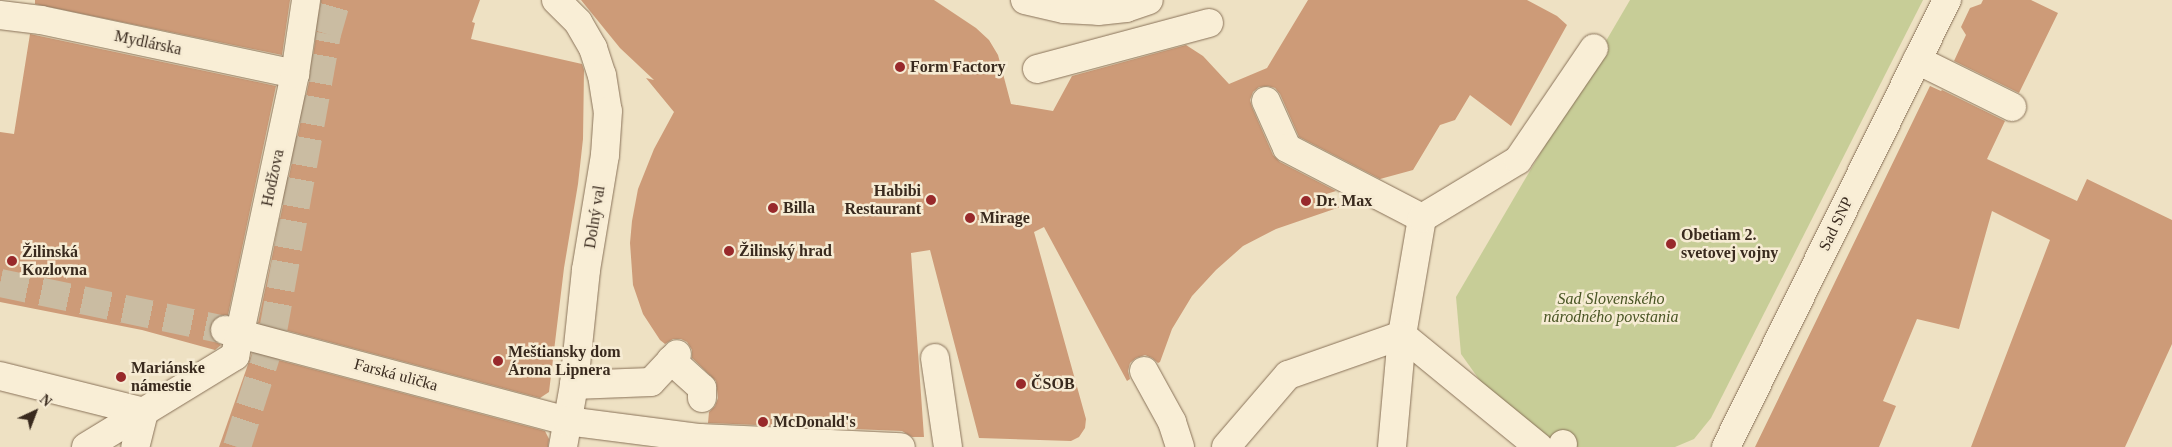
<!DOCTYPE html>
<meta charset="utf-8">
<style>
body{margin:0}
#map{position:relative;width:2172px;height:447px;overflow:hidden;background:#eee1c3;font-family:"Times New Roman",serif}
div>[style]{position:absolute}
[style*='--x']{left:calc(var(--x)*1px);top:calc(var(--y)*1px);width:calc(var(--w)*1px);rotate:calc(var(--a)*1deg)}
.green>*{inset:0;background:#c7cd97}
.building>*{inset:0;background:#cd9b78}
.minor-tunnel>*{height:28px;margin-top:-14px;transform-origin:0;background:repeating-linear-gradient(90deg,#cabca2 0 28px,transparent 0 42px)}
.roads{filter:drop-shadow(0 0 1px #897259) drop-shadow(0 0 1px #897259)}
.minor>*{height:28px;margin:-14px;padding:0 14px;transform-origin:14px;border-radius:14px;background:#f9eed6}
.dots>*{width:14px;height:14px;translate:-50% -50%;box-sizing:border-box;border:2px solid #f6ebd3;border-radius:50%}
span{translate:-50% -50%;white-space:nowrap;text-align:center;line-height:1.15;-webkit-text-stroke:5px #f6ebd3;paint-order:stroke}
.street-label{font-size:16px;color:#392a1e}
.poi-label{font-size:16px;color:#392a1e;font-weight:700}
.left{translate:0 -50%;text-align:left}
.right{translate:-100% -50%;text-align:right}
.park-label{font-size:16px;color:#495524;font-style:italic}
.north{position:absolute;left:10px;top:387px;width:50px;height:50px;-webkit-text-stroke:4px #f6ebd3;paint-order:stroke;rotate:43deg;font-size:14px;font-weight:700;line-height:20px;text-align:center;color:#392a1e}
.north::after{content:'';display:block;margin:auto;width:18px;height:22px;background:#392a1e;clip-path:polygon(50% 0,100% 100%,50% 72%,0 100%)}
</style>
<div id="map">
<div class="green">
<div style="clip-path:polygon(1630px 0,1923px 0,1711px 418px,1694px 439px,1675px 447px,1570px 447px,1529px 427px,1493px 399px,1461px 354px,1456px 297px)"></div>
</div>
<div class="building">
<div style="clip-path:polygon(35px 0,290px 0,282px 55px,35px 4px)"></div>
<div style="clip-path:polygon(321px 0,480px 0,472px 22px,475px 23px,471px 39px,582px 64px,584px 70px,583px 139px,578px 184px,564px 268px,549px 392px,540px 398px,258px 323px,310px 77px)"></div>
<div style="clip-path:polygon(581px 0,934px 0,976px 28px,989px 40px,998px 55px,1011px 104px,1053px 111px,1072px 76px,1186px 45px,1203px 56px,1229px 84px,1267px 68px,1308px 0,1527px 0,1557px 16px,1567px 25px,1511px 126px,1470px 95px,1455px 120px,1440px 125px,1413px 170px,1380px 179px,1299px 137px,1280px 94px,1275px 88px,1268px 86px,1259px 87px,1253px 92px,1250px 100px,1252px 107px,1273px 155px,1280px 162px,1336px 191px,1323px 195px,1343px 206px,1276px 229px,1243px 246px,1216px 270px,1192px 296px,1172px 329px,1160px 362px,1158px 363px,1152px 358px,1145px 355px,1136px 358px,1130px 363px,1128px 371px,1130px 379px,1127px 381px,1044px 227px,1034px 232px,1086px 419px,1085px 428px,1079px 437px,1071px 441px,979px 438px,930px 250px,911px 253px,924px 437px,912px 437px,902px 431px,708px 423px,709px 412px,715px 406px,718px 398px,716px 381px,692px 358px,692px 350px,687px 342px,681px 339px,673px 339px,665px 344px,660px 340px,643px 314px,633px 285px,630px 243px,632px 221px,638px 189px,654px 149px,674px 112px,646px 78px,654px 80px,620px 48px)"></div>
<div style="clip-path:polygon(1983px 0,2031px 0,2058px 13px,2019px 93px,1954px 61px,1966px 35px,1961px 27px,1970px 8px,1981px 4px)"></div>
<div style="clip-path:polygon(30px 34px,276px 86px,228px 315px,220px 315px,214px 319px,210px 326px,210px 335px,214px 341px,221px 345px,215px 350px,142px 330px,0 302px,0 132px,14px 134px)"></div>
<div style="clip-path:polygon(1930px 86px,1941px 91px,1942px 90px,2005px 121px,1987px 159px,2077px 201px,2087px 179px,2172px 220px,2172px 344px,2125px 447px,1971px 447px,2050px 240px,1992px 211px,1959px 329px,1917px 319px,1883px 401px,1896px 406px,1879px 447px,1755px 447px)"></div>
<div style="clip-path:polygon(252px 353px,545px 431px,549px 439px,548px 447px,219px 447px)"></div>
</div>
<div class="minor-tunnel">
<div style="--x:0;--y:283;--w:230;--a:11.8"></div>
<div style="--x:273;--y:331;--w:302;--a:-79.7"></div>
<div style="--x:327;--y:34;--w:35;--a:-74"></div>
<div style="--x:237;--y:447;--w:99;--a:-72.3"></div>
</div>
<div class="roads">
<div class="minor">
<div style="--x:556;--y:0;--w:31;--a:45"></div>
<div style="--x:578;--y:22;--w:30;--a:60"></div>
<div style="--x:593;--y:48;--w:28;--a:72"></div>
<div style="--x:602;--y:75;--w:36;--a:81"></div>
<div style="--x:608;--y:111;--w:44;--a:93.9"></div>
<div style="--x:605;--y:155;--w:117;--a:99.4"></div>
<div style="--x:586;--y:270;--w:116;--a:96"></div>
<div style="--x:574;--y:385;--w:63;--a:100.1"></div>
<div style="--x:1025;--y:0;--w:40;--a:13"></div>
<div style="--x:1064;--y:9;--w:34;--a:3"></div>
<div style="--x:1098;--y:11;--w:28;--a:-6"></div>
<div style="--x:1126;--y:8;--w:24;--a:-19"></div>
<div style="--x:0;--y:15;--w:41;--a:7"></div>
<div style="--x:41;--y:20;--w:260;--a:12"></div>
<div style="--x:1917;--y:60;--w:106;--a:26.3"></div>
<div style="--x:1037;--y:69;--w:178;--a:-15"></div>
<div style="--x:1266;--y:101;--w:51;--a:65.9"></div>
<div style="--x:1287;--y:148;--w:152;--a:27.4"></div>
<div style="--x:1422;--y:218;--w:119;--a:99.7"></div>
<div style="--x:1402;--y:335;--w:112;--a:95.1"></div>
<div style="--x:1422;--y:218;--w:112;--a:-31.1"></div>
<div style="--x:1518;--y:160;--w:135;--a:-55.8"></div>
<div style="--x:225;--y:330;--w:354;--a:14.9"></div>
<div style="--x:567;--y:421;--w:134;--a:7.3"></div>
<div style="--x:700;--y:438;--w:201;--a:2.6"></div>
<div style="--x:935;--y:358;--w:90;--a:81.7"></div>
<div style="--x:671;--y:360;--w:42;--a:42.1"></div>
<div style="--x:702;--y:388;--w:10;--a:90"></div>
<div style="--x:1144;--y:371;--w:58;--a:61.2"></div>
<div style="--x:1172;--y:422;--w:26;--a:72"></div>
<div style="--x:0;--y:376;--w:148;--a:14"></div>
<div style="--x:144;--y:412;--w:36;--a:104"></div>
<div style="--x:574;--y:385;--w:77;--a:-2.2"></div>
<div style="--x:651;--y:382;--w:38;--a:-47"></div>
<div style="--x:86;--y:447;--w:175;--a:-31.4"></div>
<div style="--x:235;--y:356;--w:288;--a:-78"></div>
<div style="--x:295;--y:74;--w:75;--a:-81.5"></div>
<div style="--x:1226;--y:447;--w:95;--a:-49.3"></div>
<div style="--x:1288;--y:375;--w:121;--a:-19.3"></div>
<div style="--x:1402;--y:335;--w:177;--a:39.3"></div>
<div style="--x:1562;--y:447;--w:3;--a:-72"></div>
<div style="--x:1726;--y:447;--w:499;--a:-63.7"></div>
</div>
</div>
<div class="dots">
<div style="left:900px;top:67px;background:#98292b"></div>
<div style="left:931px;top:200px;background:#98292b"></div>
<div style="left:1306px;top:201px;background:#98292b"></div>
<div style="left:773px;top:208px;background:#98292b"></div>
<div style="left:970px;top:218px;background:#98292b"></div>
<div style="left:1671px;top:244px;background:#98292b"></div>
<div style="left:729px;top:251px;background:#98292b"></div>
<div style="left:12px;top:261px;background:#98292b"></div>
<div style="left:498px;top:361px;background:#98292b"></div>
<div style="left:121px;top:377px;background:#98292b"></div>
<div style="left:1021px;top:384px;background:#98292b"></div>
<div style="left:763px;top:422px;background:#98292b"></div>
</div>
<div class="street-label">
<span style="left:148px;top:43px;rotate:12deg">Mydlárska</span>
<span style="left:273px;top:178px;rotate:-78deg">Hodžova</span>
<span style="left:595px;top:217px;rotate:-81deg">Dolný val</span>
<span style="left:1836px;top:224px;rotate:-64deg">Sad SNP</span>
<span style="left:396px;top:375px;rotate:15deg">Farská ulička</span>
</div>
<div class="poi-label">
<span class="left" style="left:910px;top:67px">Form Factory</span>
<span class="right" style="left:921px;top:200px">Habibi<br>Restaurant</span>
<span class="left" style="left:1316px;top:201px">Dr. Max</span>
<span class="left" style="left:783px;top:208px">Billa</span>
<span class="left" style="left:980px;top:218px">Mirage</span>
<span class="left" style="left:1681px;top:244px">Obetiam 2.<br>svetovej vojny</span>
<span class="left" style="left:739px;top:251px">Žilinský hrad</span>
<span class="left" style="left:22px;top:261px">Žilinská<br>Kozlovna</span>
<span class="left" style="left:508px;top:361px">Meštiansky dom<br>Árona Lipnera</span>
<span class="left" style="left:131px;top:377px">Mariánske<br>námestie</span>
<span class="left" style="left:1031px;top:384px">ČSOB</span>
<span class="left" style="left:773px;top:422px">McDonald's</span>
</div>
<div class="park-label">
<span style="left:1611px;top:308px">Sad Slovenského<br>národného povstania</span>
</div>
<div class="north">N</div>
</div>
